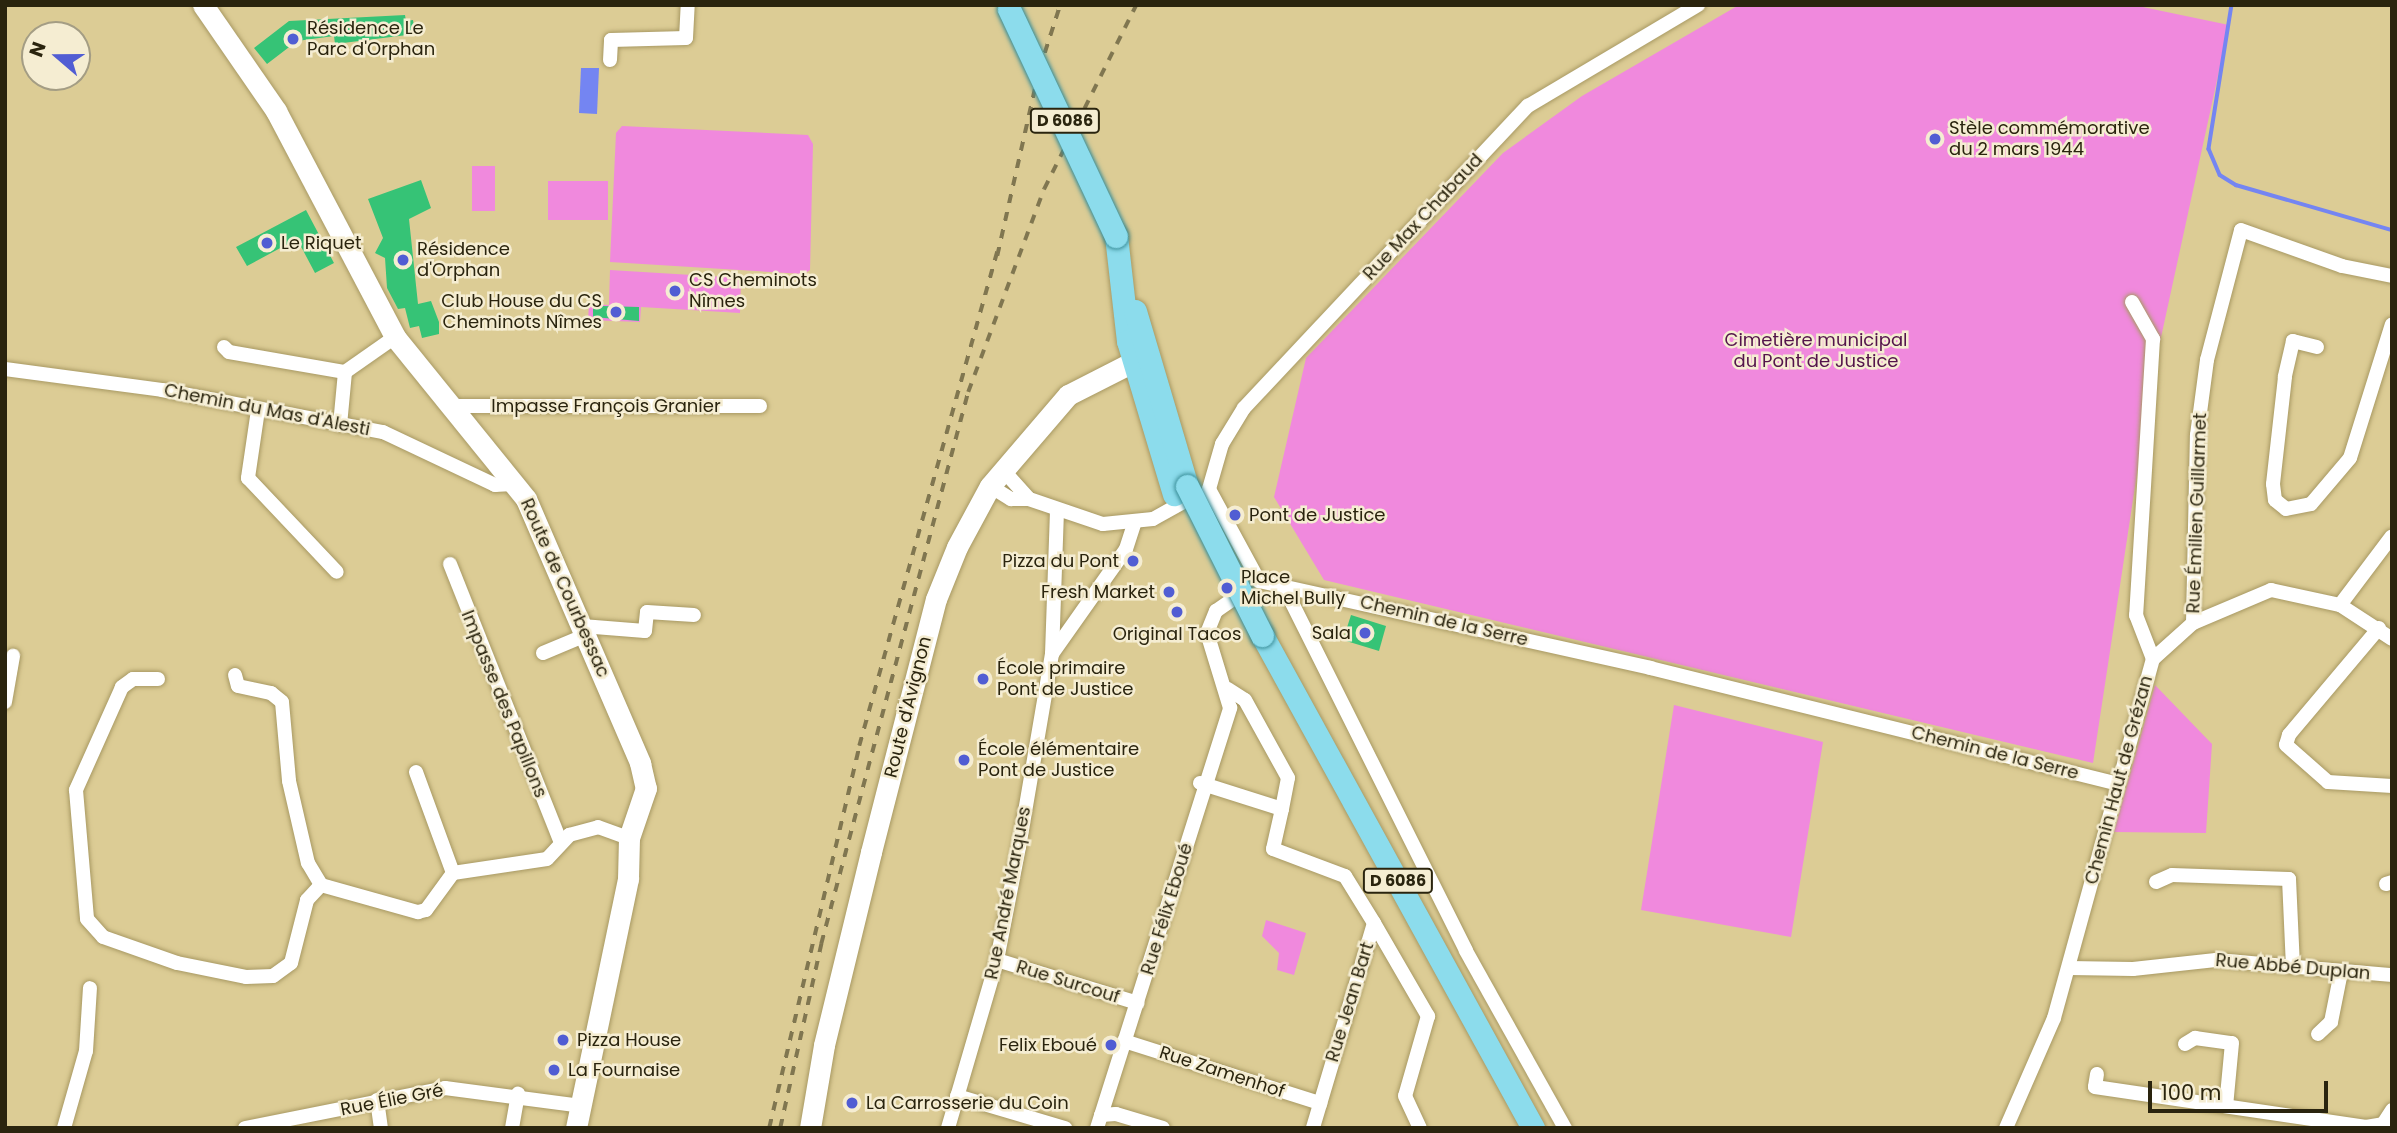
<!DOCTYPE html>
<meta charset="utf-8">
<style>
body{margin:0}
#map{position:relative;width:2397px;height:1133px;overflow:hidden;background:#dccc95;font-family:Poppins,sans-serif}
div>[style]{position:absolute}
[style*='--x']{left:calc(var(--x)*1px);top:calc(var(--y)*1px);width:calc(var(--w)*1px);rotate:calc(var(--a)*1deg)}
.green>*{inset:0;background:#f089dd}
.water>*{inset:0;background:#7485f2}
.stream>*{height:3.5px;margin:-1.75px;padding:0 1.75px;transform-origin:1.75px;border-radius:1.75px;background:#7485f2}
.building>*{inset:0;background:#36c376}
.roads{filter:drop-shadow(0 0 2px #a89963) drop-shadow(0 0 2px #a89963)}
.street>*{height:14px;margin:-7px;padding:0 7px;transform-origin:7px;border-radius:7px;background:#fff}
.secondary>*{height:21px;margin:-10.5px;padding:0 10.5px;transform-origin:10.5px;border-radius:10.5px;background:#fff}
.primary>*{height:23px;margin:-11.5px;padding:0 11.5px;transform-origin:11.5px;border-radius:11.5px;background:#8cdcec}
.rail>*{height:3.5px;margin-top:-1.75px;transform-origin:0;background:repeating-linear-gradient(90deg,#807650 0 9px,transparent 0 18px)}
.bridges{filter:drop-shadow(0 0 2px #388c96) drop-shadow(0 0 2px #388c96)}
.primary-bridge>*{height:23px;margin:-11.5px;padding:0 11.5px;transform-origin:11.5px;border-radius:11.5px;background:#8cdcec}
.dots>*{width:19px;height:19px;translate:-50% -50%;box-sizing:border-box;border:4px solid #f5edd2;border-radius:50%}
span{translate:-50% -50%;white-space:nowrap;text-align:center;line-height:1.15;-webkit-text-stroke:5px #f5edd2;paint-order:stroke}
.shield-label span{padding:2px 5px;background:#f5edd2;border:2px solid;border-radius:5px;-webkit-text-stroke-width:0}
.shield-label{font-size:16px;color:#2a240e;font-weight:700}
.poi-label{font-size:18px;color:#2a240e}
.left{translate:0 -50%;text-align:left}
.right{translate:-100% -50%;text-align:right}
.street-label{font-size:18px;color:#2a240e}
.park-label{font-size:18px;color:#54144b}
.frame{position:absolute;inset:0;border:7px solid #2a240e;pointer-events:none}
.north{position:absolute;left:21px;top:21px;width:70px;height:70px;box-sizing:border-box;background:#f5edd2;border:2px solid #a49d84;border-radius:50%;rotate:290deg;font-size:19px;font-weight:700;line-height:28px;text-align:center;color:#2a240e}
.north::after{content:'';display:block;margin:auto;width:24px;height:32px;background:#515dd3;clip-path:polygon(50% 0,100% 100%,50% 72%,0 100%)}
.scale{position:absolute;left:2148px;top:1081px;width:180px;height:32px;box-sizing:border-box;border:4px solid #2a240e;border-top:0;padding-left:9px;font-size:21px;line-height:24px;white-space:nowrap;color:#2a240e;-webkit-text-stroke:5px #f5edd2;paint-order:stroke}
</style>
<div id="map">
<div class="green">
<div style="clip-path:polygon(1739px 5px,2133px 5px,2229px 25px,2150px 388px,2093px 763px,1324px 580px,1274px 497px,1306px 358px,1503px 153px,1582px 96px)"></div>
<div style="clip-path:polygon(622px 126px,808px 135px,813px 144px,810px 270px,804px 274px,610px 262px,616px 133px)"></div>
<div style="clip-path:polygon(472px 166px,495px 166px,495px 211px,472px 211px)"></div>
<div style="clip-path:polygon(548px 181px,608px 181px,608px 220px,548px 220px)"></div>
<div style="clip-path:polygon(610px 270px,741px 278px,740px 313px,641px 307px,640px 322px,588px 320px,589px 304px,609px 305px)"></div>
<div style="clip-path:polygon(2155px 685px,2212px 744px,2206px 833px,2114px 832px)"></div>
<div style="clip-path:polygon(1674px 705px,1823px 742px,1791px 937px,1641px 910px)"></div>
<div style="clip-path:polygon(1266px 920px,1306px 933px,1294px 975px,1277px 970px,1279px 953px,1262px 936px)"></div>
</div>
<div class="water">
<div style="clip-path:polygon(581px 68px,599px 68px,597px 114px,579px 113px)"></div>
</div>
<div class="stream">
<div style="--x:2232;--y:5;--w:146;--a:99.1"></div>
<div style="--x:2209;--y:149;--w:28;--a:67"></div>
<div style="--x:2220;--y:175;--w:19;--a:32"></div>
<div style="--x:2236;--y:185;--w:162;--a:16.1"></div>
</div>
<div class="building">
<div style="clip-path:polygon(405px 15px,406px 21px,413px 20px,415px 34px,335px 44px,334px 36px,297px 41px,267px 64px,254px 48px,289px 21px)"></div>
<div style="clip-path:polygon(421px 180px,431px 208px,409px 219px,418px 304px,431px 301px,439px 322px,439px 334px,422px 338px,419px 326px,410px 328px,405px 308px,398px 309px,387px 288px,385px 258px,375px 253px,383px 238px,368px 199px)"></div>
<div style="clip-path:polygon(306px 210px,334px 263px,315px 273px,297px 239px,247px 266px,236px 247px)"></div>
<div style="clip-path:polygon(603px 306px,639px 307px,639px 321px,593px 317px,593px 308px)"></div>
<div style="clip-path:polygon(1351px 615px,1386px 626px,1379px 651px,1343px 640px)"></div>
</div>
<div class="roads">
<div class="street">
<div style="--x:610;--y:60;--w:20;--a:-87"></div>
<div style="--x:611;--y:40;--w:75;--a:-1.5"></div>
<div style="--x:686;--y:38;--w:33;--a:-87"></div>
<div style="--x:2132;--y:302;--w:43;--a:60.4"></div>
<div style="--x:2153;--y:339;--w:277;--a:93.5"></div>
<div style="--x:2136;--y:615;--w:47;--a:68.9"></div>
<div style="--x:224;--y:347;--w:7;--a:45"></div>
<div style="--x:229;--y:352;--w:118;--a:9.8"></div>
<div style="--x:2317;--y:347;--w:25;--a:-166"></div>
<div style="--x:2293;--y:341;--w:37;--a:103"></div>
<div style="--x:2285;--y:377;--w:108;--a:96.4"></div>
<div style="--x:2273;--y:484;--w:16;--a:83"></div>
<div style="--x:2275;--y:500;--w:14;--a:39"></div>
<div style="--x:2286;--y:509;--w:25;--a:-11"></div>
<div style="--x:2311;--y:504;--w:60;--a:-49.7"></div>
<div style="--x:2350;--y:458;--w:140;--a:-72.6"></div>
<div style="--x:5;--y:369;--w:158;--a:7.6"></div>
<div style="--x:162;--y:390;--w:225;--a:10.8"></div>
<div style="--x:383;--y:432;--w:124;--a:25.3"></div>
<div style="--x:495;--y:485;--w:22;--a:-3"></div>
<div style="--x:452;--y:406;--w:308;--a:0"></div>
<div style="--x:258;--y:410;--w:69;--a:98.4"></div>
<div style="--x:248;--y:478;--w:129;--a:46.6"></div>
<div style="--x:340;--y:425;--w:53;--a:-84.6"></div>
<div style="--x:345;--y:372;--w:61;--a:-35"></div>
<div style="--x:1003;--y:470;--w:39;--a:48"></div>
<div style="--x:990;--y:486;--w:25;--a:32"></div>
<div style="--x:1011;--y:499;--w:18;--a:0"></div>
<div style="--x:1029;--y:499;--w:78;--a:18.7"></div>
<div style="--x:1103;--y:524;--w:50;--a:-5.7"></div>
<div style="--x:1153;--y:519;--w:51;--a:-29.1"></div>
<div style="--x:1209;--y:489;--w:47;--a:-73.9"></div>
<div style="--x:1222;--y:444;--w:42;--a:-58.6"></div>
<div style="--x:1244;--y:408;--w:415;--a:-46.8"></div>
<div style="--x:1528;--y:106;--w:198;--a:-30.7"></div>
<div style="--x:1209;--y:489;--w:105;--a:61.5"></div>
<div style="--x:450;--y:564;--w:300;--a:68.3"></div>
<div style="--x:1259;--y:581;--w:401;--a:12.5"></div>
<div style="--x:1650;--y:668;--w:482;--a:13.9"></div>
<div style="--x:1283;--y:585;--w:409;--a:63.4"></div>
<div style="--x:1466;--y:951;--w:203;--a:60.8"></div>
<div style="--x:2340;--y:605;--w:86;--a:-53"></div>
<div style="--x:2193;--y:623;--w:188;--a:-88.8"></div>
<div style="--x:2197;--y:435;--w:76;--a:-82.4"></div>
<div style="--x:2207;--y:360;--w:134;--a:-75.3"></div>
<div style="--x:2241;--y:230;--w:107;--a:19.6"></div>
<div style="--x:2342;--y:266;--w:51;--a:11.3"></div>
<div style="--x:582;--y:626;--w:63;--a:4.5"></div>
<div style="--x:645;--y:631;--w:19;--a:-84"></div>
<div style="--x:647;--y:612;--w:47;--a:3.7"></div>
<div style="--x:2379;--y:628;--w:140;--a:130.1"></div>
<div style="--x:2289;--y:735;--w:10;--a:107"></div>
<div style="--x:2286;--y:745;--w:56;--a:41.4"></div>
<div style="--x:2328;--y:782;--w:64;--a:3.6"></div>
<div style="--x:543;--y:653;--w:47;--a:-22.7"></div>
<div style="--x:1052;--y:654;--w:128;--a:-54.8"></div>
<div style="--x:1126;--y:549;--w:26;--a:-72"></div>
<div style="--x:235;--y:675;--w:11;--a:75"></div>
<div style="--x:238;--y:686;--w:34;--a:12"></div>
<div style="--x:271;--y:693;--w:14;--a:39"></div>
<div style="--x:282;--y:702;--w:79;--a:84.9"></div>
<div style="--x:289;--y:781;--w:84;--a:77"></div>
<div style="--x:308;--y:863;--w:26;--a:59"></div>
<div style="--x:158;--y:679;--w:25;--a:180"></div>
<div style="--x:133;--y:679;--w:14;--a:144"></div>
<div style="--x:122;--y:687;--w:113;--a:114.1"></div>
<div style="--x:76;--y:790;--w:129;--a:85.1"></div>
<div style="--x:87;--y:919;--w:24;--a:48"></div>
<div style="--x:103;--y:937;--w:78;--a:19.4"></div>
<div style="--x:177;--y:963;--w:70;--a:11.5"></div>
<div style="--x:246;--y:977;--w:27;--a:-2"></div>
<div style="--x:273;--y:976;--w:22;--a:-36"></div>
<div style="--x:291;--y:963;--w:65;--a:-75.7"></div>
<div style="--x:307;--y:900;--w:21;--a:-47"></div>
<div style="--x:321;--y:885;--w:101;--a:15.6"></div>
<div style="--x:418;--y:912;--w:8;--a:-14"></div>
<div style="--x:426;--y:910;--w:46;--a:-53.9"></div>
<div style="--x:453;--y:873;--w:95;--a:-8.5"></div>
<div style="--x:547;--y:859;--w:33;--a:-47"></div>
<div style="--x:569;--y:835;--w:30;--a:-15"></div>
<div style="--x:598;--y:827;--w:33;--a:20"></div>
<div style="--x:1228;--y:689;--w:20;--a:33"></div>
<div style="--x:1245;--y:700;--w:89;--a:61.1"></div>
<div style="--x:1288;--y:778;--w:32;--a:101"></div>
<div style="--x:5;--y:702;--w:47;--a:-80.1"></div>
<div style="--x:416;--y:772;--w:108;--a:69.9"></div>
<div style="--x:1200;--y:783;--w:86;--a:17.6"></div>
<div style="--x:1282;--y:809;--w:41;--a:102.7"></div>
<div style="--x:1273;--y:849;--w:77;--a:20.6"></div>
<div style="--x:1345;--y:876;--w:55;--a:58.3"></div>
<div style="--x:1374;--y:923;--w:214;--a:106.6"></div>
<div style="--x:2156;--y:882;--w:17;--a:-24"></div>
<div style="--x:2172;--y:875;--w:117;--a:2"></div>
<div style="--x:2289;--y:879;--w:88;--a:87.4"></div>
<div style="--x:2386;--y:884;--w:6;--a:-18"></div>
<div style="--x:1374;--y:923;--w:108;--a:59.9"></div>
<div style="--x:1428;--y:1016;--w:83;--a:106"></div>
<div style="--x:1405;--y:1096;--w:35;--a:65"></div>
<div style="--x:997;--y:960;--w:147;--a:17"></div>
<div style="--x:2069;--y:968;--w:64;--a:0.9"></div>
<div style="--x:2133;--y:969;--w:83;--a:-6.2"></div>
<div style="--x:2216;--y:960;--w:177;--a:4.9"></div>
<div style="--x:2318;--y:1034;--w:18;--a:-43"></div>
<div style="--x:2331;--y:1022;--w:51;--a:-78.7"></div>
<div style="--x:1124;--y:1041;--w:206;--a:17.6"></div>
<div style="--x:2185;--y:1044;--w:12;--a:-31"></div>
<div style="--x:2195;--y:1038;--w:37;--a:8"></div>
<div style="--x:2232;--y:1043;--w:63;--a:95.4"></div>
<div style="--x:2097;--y:1074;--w:13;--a:99"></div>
<div style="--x:2095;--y:1087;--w:274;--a:8.4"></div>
<div style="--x:2366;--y:1127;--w:17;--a:-10"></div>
<div style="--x:2383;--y:1124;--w:17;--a:-57"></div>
<div style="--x:957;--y:1096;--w:113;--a:16.5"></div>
<div style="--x:377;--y:1100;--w:28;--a:82"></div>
<div style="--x:1101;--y:1115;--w:15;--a:-4"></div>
<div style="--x:1116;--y:1114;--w:49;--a:16.6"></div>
<div style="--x:64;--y:1128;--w:80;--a:-74.1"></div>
<div style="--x:86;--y:1051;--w:63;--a:-86.4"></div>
<div style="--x:245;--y:1128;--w:204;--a:-11.3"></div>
<div style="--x:445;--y:1088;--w:137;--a:7.5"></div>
<div style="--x:512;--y:1128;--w:35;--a:-80"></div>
<div style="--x:948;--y:1128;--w:175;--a:-73.7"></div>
<div style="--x:997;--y:960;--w:115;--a:-79"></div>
<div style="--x:1019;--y:847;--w:196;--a:-80.3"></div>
<div style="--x:1052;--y:654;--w:144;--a:-88"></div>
<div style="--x:1097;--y:1128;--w:441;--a:-72.4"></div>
<div style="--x:1230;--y:708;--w:78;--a:-107"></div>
<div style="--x:1207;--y:633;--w:24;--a:-68"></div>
<div style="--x:1216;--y:611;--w:35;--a:-35"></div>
<div style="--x:2006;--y:1128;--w:120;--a:-66.4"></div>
<div style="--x:2054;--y:1018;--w:372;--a:-74.6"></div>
<div style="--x:2153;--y:659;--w:54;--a:-42"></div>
<div style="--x:2193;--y:623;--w:85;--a:-22.9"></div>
<div style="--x:2271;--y:590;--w:71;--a:12.3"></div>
<div style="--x:2340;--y:605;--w:62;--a:33.2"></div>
</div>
<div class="secondary">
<div style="--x:203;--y:5;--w:129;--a:55.4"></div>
<div style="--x:276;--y:111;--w:255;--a:62.2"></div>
<div style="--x:395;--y:337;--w:208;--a:51"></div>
<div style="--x:526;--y:499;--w:288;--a:66.6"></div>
<div style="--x:640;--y:763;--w:26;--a:77"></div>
<div style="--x:646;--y:788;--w:53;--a:108.8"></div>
<div style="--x:629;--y:838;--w:41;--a:91.4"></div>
<div style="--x:628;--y:879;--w:254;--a:101.8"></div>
<div style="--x:810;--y:1128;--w:84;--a:-80.4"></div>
<div style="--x:824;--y:1045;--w:199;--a:-76.3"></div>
<div style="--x:871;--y:852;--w:261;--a:-75.6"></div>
<div style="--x:936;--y:599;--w:56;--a:-68"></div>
<div style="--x:957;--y:547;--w:69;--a:-61.6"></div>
<div style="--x:990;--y:486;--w:120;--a:-49.4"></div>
<div style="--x:1068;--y:395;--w:73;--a:-26.9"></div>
</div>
<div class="primary">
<div style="--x:1116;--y:236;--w:106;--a:83.5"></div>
<div style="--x:1128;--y:341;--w:160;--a:73.3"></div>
<div style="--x:1135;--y:311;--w:183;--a:73.5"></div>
<div style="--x:1262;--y:635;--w:563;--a:61.2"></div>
</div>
</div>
<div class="rail">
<div style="--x:997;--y:256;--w:191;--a:-77.3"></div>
<div style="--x:1039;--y:70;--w:68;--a:-72.1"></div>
<div style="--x:769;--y:1128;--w:392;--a:-76.7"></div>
<div style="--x:859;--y:746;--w:517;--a:-74.4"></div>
<div style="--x:780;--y:1128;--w:189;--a:-77.4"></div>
<div style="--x:821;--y:944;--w:571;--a:-75.09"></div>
<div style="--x:968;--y:392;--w:217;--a:-69.5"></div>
<div style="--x:1044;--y:189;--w:206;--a:-63.4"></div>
</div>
<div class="bridges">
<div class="primary-bridge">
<div style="--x:1009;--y:9;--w:251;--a:64.8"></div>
<div style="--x:1187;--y:486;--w:167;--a:63.3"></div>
</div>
</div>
<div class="dots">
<div style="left:293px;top:39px;background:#515dd3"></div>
<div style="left:1935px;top:139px;background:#515dd3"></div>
<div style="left:267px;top:243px;background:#515dd3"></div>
<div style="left:403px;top:260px;background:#515dd3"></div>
<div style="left:675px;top:291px;background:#515dd3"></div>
<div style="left:616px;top:312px;background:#515dd3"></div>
<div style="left:1235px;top:515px;background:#515dd3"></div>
<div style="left:1133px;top:561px;background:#515dd3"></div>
<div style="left:1227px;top:588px;background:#515dd3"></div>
<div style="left:1169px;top:592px;background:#515dd3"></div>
<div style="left:1177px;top:612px;background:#515dd3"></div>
<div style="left:1365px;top:633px;background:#515dd3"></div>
<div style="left:983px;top:679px;background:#515dd3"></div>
<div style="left:964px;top:760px;background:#515dd3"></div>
<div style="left:563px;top:1040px;background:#515dd3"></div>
<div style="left:1111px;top:1045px;background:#515dd3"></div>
<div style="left:554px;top:1070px;background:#515dd3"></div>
<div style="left:852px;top:1103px;background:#515dd3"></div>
</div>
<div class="shield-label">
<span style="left:1065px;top:121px">D 6086</span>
<span style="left:1398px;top:881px">D 6086</span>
</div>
<div class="poi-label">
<span class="left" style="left:307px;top:39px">Résidence Le<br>Parc d'Orphan</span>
<span class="left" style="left:1949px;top:139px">Stèle commémorative<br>du 2 mars 1944</span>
<span class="left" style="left:281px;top:243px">Le Riquet</span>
<span class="left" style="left:417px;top:260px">Résidence<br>d'Orphan</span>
<span class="left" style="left:689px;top:291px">CS Cheminots<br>Nîmes</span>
<span class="right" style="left:602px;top:312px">Club House du CS<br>Cheminots Nîmes</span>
<span class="left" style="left:1249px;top:515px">Pont de Justice</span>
<span class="right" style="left:1119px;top:561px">Pizza du Pont</span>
<span class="left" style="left:1241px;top:588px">Place<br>Michel Bully</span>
<span class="right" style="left:1155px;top:592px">Fresh Market</span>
<span class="right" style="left:1351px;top:633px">Sala</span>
<span style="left:1177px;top:634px">Original Tacos</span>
<span class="left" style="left:997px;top:679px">École primaire<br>Pont de Justice</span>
<span class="left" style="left:978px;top:760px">École élémentaire<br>Pont de Justice</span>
<span class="left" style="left:577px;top:1040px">Pizza House</span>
<span class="right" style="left:1097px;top:1045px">Felix Eboué</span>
<span class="left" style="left:568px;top:1070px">La Fournaise</span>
<span class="left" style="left:866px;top:1103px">La Carrosserie du Coin</span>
</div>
<div class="street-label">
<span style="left:1423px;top:217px;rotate:-47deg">Rue Max Chabaud</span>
<span style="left:606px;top:406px">Impasse François Granier</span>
<span style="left:267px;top:410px;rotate:11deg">Chemin du Mas d'Alesti</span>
<span style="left:2197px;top:513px;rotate:-88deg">Rue Émilien Guillarmet</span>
<span style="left:565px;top:588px;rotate:66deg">Route de Courbessac</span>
<span style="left:1444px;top:621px;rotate:13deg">Chemin de la Serre</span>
<span style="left:504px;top:704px;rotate:68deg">Impasse des Papillons</span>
<span style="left:908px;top:707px;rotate:-76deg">Route d'Avignon</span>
<span style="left:1995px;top:753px;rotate:14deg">Chemin de la Serre</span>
<span style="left:2119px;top:780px;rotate:-75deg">Chemin Haut de Grézan</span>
<span style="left:1008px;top:893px;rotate:-79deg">Rue André Marques</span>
<span style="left:1167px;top:909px;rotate:-73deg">Rue Félix Eboué</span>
<span style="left:2293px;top:967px;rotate:5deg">Rue Abbé Duplan</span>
<span style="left:1068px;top:982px;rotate:17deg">Rue Surcouf</span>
<span style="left:1350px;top:1002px;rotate:-73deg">Rue Jean Bart</span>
<span style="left:1222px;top:1072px;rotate:18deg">Rue Zamenhof</span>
<span style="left:392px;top:1100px;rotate:-11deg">Rue Élie Gré</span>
</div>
<div class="park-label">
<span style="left:1816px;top:351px">Cimetière municipal<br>du Pont de Justice</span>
</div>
<div class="frame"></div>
<div class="north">N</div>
<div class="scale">100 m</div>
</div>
